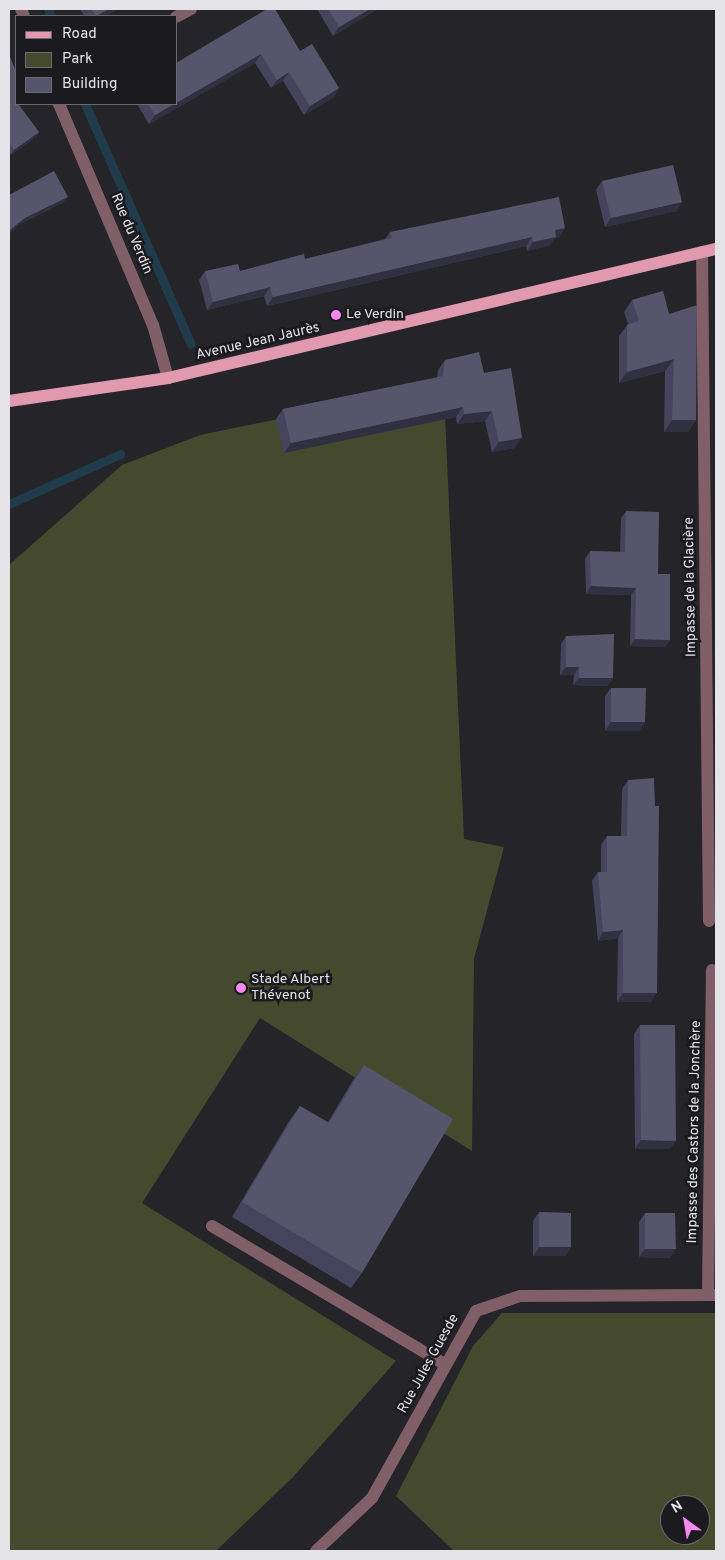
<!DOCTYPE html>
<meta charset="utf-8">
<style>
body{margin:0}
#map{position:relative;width:725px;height:1560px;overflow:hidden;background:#242429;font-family:Overpass,sans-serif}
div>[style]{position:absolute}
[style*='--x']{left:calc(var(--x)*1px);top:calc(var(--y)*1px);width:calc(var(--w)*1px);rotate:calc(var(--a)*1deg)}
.green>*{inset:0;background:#45492e}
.stream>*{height:9px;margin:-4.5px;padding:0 4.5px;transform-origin:4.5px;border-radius:4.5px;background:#203c4b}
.service>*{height:12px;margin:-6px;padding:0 6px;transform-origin:6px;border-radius:6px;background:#815f69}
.minor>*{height:12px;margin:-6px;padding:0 6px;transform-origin:6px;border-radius:6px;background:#815f69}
.primary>*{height:12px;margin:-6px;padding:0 6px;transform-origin:6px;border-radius:6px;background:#e099af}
.wall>*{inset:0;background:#46445c}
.shaded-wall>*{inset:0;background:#313041}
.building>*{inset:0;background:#57556b}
.dots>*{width:14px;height:14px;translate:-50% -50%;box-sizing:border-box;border:2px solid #1a1a1f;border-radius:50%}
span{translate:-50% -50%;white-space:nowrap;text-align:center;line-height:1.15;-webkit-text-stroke:5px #1a1a1f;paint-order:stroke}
.street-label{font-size:14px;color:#e4e4e8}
.poi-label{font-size:14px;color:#e4e4e8}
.left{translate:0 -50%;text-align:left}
.frame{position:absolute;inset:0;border:10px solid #e4e4e8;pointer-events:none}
.legend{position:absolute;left:15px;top:15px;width:162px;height:90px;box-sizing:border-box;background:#1a1a1f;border:1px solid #6b6b6f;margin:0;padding:6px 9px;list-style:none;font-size:15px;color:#e4e4e8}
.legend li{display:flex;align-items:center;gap:10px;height:25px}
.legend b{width:25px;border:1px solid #6b6b6f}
.north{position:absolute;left:660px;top:1495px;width:50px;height:50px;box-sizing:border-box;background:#1a1a1f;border:1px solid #6b6b6f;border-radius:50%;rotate:328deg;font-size:14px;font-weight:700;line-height:20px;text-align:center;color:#e4e4e8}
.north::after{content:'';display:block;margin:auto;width:18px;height:22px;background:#f689ee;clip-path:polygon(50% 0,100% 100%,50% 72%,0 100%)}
</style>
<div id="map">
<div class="green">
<div style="clip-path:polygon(440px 386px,445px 415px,464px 839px,504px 847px,474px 959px,472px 1151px,260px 1018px,142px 1203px,396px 1361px,293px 1477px,216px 1551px,9px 1551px,9px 565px,122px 465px,200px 435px)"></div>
<div style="clip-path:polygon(evenodd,502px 1313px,716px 1313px,716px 1551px,454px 1551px,396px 1496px,473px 1346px,502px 1313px,670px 1505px,700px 1505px,700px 1535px,670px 1535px,670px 1505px)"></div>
</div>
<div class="stream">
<div style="--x:48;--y:9;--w:8;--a:67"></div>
<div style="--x:85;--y:104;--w:262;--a:66.2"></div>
<div style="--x:9;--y:504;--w:122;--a:-24.2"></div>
</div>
<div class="service">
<div style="--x:212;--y:1226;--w:270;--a:30.7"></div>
</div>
<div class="minor">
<div style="--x:21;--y:9;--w:8;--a:67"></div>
<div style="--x:176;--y:17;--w:17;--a:-28"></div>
<div style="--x:59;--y:104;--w:240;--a:67"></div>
<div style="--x:153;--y:325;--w:55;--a:74.2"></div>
<div style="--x:702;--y:252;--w:669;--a:89.4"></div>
<div style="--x:708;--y:1295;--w:325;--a:-89.3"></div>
<div style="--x:316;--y:1551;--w:77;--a:-43.4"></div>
<div style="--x:372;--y:1498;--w:214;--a:-60.9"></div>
<div style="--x:476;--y:1311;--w:46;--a:-18.8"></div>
<div style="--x:520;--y:1296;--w:196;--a:-0.3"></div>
</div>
<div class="primary">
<div style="--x:9;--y:401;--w:161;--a:-8.2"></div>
<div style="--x:168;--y:378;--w:563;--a:-13.25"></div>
</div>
<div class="wall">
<div style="clip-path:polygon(80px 9px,118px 9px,105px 16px,84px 16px)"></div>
<div style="clip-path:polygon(267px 9px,300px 51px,339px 88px,334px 97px,304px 115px,283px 81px,271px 88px,255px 63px,149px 124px,137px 104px,176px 104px)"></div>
<div style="clip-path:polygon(317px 9px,378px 9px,333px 36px)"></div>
<div style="clip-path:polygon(9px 54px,19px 105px,39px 132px,36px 137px,11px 155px,9px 151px)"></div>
<div style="clip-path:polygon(602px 181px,682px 202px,676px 211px,605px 227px,596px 190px)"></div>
<div style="clip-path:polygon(565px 228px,559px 237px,555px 238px,550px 245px,527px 251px,526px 246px,267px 306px,264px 296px,207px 310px,199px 280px,205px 271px,240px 271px,305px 259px,385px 239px,390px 232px)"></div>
<div style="clip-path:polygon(663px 291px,696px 420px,688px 432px,664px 432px,665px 371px,619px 383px,619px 336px,628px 324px,624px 312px,632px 300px)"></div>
<div style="clip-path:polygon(445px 360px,484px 373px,515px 448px,492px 452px,485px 421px,457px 424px,456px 417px,284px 453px,276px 419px,283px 409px,437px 378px,438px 370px)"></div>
<div style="clip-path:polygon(626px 511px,658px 574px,670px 640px,665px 647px,630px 646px,631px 595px,586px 594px,585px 559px,590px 551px,620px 552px,621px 518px)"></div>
<div style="clip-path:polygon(566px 636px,613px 678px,607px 686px,573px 685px,574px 675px,560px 675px,561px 644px)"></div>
<div style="clip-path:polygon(611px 688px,645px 722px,639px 731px,605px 731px,605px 696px)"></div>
<div style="clip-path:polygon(628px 780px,651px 1002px,617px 1002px,618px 938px,598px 941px,592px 881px,598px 872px,601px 872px,601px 845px,607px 836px,621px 836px,622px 789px)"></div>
<div style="clip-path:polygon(640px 1025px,670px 1149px,635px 1149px,634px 1034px)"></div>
<div style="clip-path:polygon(364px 1065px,362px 1273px,351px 1288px,232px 1217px,289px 1121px,300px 1106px,328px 1122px,353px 1080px)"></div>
<div style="clip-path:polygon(539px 1212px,571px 1247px,565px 1256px,533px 1256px,533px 1221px)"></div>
<div style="clip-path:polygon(645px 1213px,670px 1258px,639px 1257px,639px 1222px)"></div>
</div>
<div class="shaded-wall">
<div style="clip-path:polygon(109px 9px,118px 9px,105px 16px,96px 16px)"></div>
<div style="clip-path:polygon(370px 9px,378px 9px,333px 36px,339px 27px)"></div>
<div style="clip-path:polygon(261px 54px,255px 63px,149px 124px,155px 115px,174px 104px,176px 104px,176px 103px)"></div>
<div style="clip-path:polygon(289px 72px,283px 81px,271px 88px,277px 80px)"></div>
<div style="clip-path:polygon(339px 88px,334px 97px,304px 115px,310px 106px)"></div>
<div style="clip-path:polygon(39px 132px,36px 137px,11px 155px,14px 150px)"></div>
<div style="clip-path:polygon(68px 197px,63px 203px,21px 224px,9px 234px,9px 231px,25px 218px)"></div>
<div style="clip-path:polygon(682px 202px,676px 211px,605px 227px,611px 218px)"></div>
<div style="clip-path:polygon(565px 228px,559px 237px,555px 238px,550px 245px,527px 251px,533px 242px,555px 230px)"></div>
<div style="clip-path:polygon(532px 237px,526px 246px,267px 306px,273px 297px)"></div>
<div style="clip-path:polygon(270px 287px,264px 296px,207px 310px,213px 302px)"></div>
<div style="clip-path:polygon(674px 359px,665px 371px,619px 383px,627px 372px)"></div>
<div style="clip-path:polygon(463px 407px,456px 417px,284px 453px,291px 443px)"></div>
<div style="clip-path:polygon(492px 411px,485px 421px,457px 424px,464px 414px)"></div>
<div style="clip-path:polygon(672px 420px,696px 420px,688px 432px,664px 432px)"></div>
<div style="clip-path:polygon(522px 438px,515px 448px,492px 452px,499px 442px)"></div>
<div style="clip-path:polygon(591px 586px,636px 588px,631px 595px,586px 594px)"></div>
<div style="clip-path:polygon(635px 639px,670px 640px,665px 647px,630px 646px)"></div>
<div style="clip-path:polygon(566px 667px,579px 667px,574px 675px,560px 675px)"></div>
<div style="clip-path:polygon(579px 678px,613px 678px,607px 686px,573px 685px)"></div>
<div style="clip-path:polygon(611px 722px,645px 722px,639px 731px,605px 731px)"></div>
<div style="clip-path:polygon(623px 930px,618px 938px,598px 941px,603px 932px)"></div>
<div style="clip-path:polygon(623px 993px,657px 993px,651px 1002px,617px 1002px)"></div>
<div style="clip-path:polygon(641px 1140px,676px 1141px,670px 1149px,635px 1149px)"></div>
<div style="clip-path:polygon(539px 1247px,571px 1247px,565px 1256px,533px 1256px)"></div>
<div style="clip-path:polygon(645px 1249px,676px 1249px,670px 1258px,639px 1257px)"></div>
</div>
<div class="building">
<div style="clip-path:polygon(91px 9px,109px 9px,96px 16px)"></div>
<div style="clip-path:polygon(267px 9px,275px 9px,300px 51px,312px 44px,339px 88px,310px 106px,289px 72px,277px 80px,261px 54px,176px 103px,176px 63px)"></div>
<div style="clip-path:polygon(328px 9px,370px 9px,339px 27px)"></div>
<div style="clip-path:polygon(9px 54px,16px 72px,16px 104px,18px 104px,39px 132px,14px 150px,9px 142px)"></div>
<div style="clip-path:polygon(148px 104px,174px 104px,155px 115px)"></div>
<div style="clip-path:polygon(673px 165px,682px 202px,611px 218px,602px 181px)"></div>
<div style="clip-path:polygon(54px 171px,68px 197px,25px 218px,9px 231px,9px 195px)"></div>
<div style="clip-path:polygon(559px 197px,565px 228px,555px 230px,556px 237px,533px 242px,532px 237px,273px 297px,270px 287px,213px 302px,205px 271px,238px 264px,240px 271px,304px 254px,305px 259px,392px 238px,390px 232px)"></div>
<div style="clip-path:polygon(663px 291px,669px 314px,697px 305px,696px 420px,672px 420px,674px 359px,627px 372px,627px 325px,639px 321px,632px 300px)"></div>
<div style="clip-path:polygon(479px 352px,484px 373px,511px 368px,522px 438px,499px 442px,492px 411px,464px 414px,463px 407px,291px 443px,283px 409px,443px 376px,445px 360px)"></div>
<div style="clip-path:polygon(626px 511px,659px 512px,658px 574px,670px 574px,670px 640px,635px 639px,636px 588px,591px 586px,590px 551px,625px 552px)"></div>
<div style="clip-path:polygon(614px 634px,613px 678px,579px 678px,579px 667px,566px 667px,566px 636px)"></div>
<div style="clip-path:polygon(611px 688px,646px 688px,645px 722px,611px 722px)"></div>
<div style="clip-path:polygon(654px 778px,655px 806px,659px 806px,657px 993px,623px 993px,623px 930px,603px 932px,598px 872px,607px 872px,607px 836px,627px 836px,628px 780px)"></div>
<div style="clip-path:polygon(640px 1025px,675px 1025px,676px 1141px,641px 1140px)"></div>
<div style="clip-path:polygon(364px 1065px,453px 1119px,362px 1273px,242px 1202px,300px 1106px,329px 1123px)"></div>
<div style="clip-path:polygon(539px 1212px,571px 1213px,571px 1247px,539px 1247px)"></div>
<div style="clip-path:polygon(645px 1213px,675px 1213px,676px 1249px,645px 1249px)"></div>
</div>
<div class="dots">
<div style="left:336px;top:315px;background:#f689ee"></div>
<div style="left:241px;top:988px;background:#f689ee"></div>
</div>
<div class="street-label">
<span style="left:131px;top:234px;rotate:67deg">Rue du Verdin</span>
<span style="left:258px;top:342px;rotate:-13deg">Avenue Jean Jaurès</span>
<span style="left:691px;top:587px;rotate:-91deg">Impasse de la Glacière</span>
<span style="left:695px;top:1132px;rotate:-89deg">Impasse des Castors de la Jonchère</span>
<span style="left:429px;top:1364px;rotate:-61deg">Rue Jules Guesde</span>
</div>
<div class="poi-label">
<span class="left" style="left:346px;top:315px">Le Verdin</span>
<span class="left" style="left:251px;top:988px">Stade Albert<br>Thévenot</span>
</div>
<div class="frame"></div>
<ul class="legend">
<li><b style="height:6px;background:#e099af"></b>Road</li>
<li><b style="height:14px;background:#45492e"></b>Park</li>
<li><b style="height:14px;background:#57556b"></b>Building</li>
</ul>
<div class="north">N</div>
</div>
